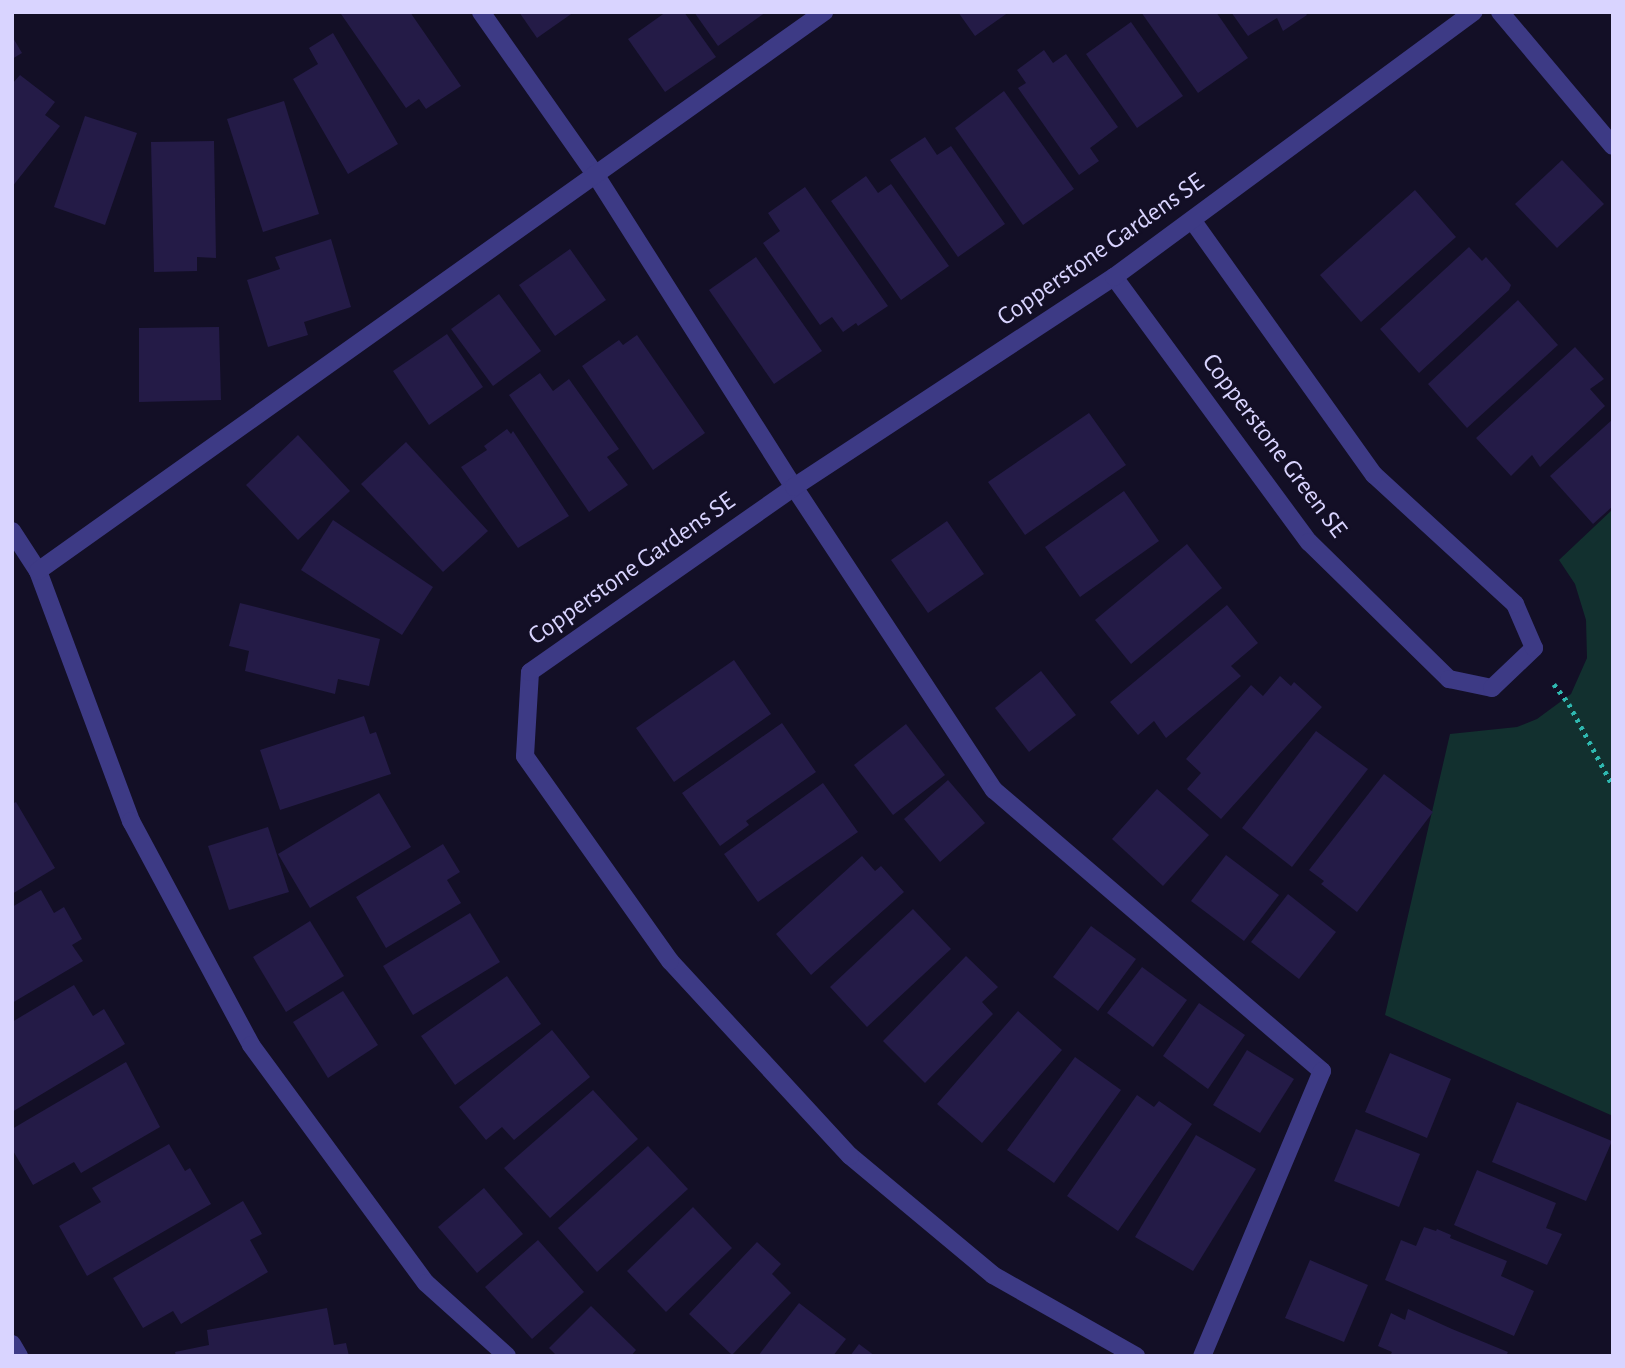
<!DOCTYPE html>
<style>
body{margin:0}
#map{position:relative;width:1625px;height:1368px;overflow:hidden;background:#130f26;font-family:"Alegreya Sans",sans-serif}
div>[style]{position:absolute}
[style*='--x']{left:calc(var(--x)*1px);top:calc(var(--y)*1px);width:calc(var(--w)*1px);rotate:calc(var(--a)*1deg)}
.green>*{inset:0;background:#12302f}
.building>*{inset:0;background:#241b47}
.path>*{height:4.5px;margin-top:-2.25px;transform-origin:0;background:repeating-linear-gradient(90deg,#2fb8b0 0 3.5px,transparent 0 8.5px)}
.service>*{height:18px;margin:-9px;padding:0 9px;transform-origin:9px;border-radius:9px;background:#3d3a85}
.minor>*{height:18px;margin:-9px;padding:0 9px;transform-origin:9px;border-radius:9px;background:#3d3a85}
span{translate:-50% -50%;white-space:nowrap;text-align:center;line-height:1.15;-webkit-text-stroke:5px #130f26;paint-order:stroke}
.street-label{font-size:26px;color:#d9d4ff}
.frame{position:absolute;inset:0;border:14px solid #d9d4ff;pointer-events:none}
</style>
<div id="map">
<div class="green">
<div style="clip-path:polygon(1613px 509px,1613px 1116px,1385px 1015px,1450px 734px,1517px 727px,1537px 719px,1571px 694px,1587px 658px,1586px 620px,1575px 584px,1559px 560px)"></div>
</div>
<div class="building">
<div style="clip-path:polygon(344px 12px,410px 12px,461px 86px,426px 109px,419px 99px,406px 108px,341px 14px)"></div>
<div style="clip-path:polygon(519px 12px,574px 12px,537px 38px)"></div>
<div style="clip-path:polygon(666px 12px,684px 12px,716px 57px,665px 92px,628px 39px)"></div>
<div style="clip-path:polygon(694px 12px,766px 12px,718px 46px)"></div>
<div style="clip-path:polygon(958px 12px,1009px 12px,975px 36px)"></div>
<div style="clip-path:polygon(1141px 12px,1216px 12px,1248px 58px,1198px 93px)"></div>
<div style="clip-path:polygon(1231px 12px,1305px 12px,1307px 15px,1283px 31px,1277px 18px,1248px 36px)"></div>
<div style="clip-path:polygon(1131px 22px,1183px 96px,1137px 128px,1086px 54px)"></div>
<div style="clip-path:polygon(333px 33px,398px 144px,348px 174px,293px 79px,318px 64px,309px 48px)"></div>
<div style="clip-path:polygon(12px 36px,22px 53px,12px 59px)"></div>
<div style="clip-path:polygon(1044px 50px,1053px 63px,1066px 54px,1118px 127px,1090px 148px,1099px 161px,1079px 175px,1018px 88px,1026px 83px,1017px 70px)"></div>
<div style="clip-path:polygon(20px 75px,55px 102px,45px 115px,60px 126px,12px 187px,12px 84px)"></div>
<div style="clip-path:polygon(1004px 91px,1074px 189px,1023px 225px,955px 128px)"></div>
<div style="clip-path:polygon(284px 101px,319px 214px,263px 232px,227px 119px)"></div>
<div style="clip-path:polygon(85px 116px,137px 133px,105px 225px,54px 207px)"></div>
<div style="clip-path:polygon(925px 137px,937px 155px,951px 146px,1005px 224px,958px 257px,890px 160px)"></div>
<div style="clip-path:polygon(214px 141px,216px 258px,197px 257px,197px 271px,154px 272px,151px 142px)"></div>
<div style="clip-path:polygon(1562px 160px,1604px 204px,1557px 248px,1515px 204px)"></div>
<div style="clip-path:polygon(866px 176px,878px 193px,891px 184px,949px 266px,901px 300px,831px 201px)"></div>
<div style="clip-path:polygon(805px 187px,888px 306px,858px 326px,856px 323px,843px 332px,832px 317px,820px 325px,763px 243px,780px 231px,768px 213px)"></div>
<div style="clip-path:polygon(1415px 190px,1456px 237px,1361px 322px,1320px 275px)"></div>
<div style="clip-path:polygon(331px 239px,351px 307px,304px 322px,308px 335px,268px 347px,247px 280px,280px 269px,275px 257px)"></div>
<div style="clip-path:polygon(1469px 247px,1482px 261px,1486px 257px,1511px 285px,1509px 290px,1419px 373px,1380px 329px)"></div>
<div style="clip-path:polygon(570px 249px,606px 300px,555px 336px,519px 285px)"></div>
<div style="clip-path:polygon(756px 257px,822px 351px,774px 384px,709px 290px)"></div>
<div style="clip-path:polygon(499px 294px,541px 351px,493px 386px,451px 329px)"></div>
<div style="clip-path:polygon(1518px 300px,1558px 345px,1467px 428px,1428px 384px)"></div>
<div style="clip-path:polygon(219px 327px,221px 400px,139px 402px,139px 328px)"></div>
<div style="clip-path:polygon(447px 334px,483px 387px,429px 425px,393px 371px)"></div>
<div style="clip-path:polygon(637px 335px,705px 433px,653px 470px,582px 366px,619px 340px,623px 345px)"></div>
<div style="clip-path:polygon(1575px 347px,1604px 379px,1590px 389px,1605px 406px,1540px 467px,1532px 455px,1511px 476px,1476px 438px)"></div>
<div style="clip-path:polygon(540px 373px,553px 391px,569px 379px,619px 449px,607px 457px,628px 485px,589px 512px,509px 395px)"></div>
<div style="clip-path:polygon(1089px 413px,1126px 465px,1025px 535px,988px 482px)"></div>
<div style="clip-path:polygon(1613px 419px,1613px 506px,1593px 524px,1550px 476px)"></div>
<div style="clip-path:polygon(507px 429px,511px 434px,513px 431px,569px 516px,518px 548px,461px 467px,487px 450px,484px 446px)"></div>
<div style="clip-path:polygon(298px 435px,350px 491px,298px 540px,246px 485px)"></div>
<div style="clip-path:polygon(406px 442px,488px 531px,443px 572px,361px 484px)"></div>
<div style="clip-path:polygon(1124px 491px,1159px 541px,1080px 597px,1045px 547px)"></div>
<div style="clip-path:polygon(333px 520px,433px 587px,402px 635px,301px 570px)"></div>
<div style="clip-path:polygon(947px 521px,984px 574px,928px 613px,891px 560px)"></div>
<div style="clip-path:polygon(1187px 544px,1222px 588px,1131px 664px,1095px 620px)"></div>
<div style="clip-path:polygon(240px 603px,380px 639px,369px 686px,338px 679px,335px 694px,245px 671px,249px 651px,229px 646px)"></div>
<div style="clip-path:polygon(1227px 605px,1258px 643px,1231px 666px,1241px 676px,1166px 738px,1154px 721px,1138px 735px,1110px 702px)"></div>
<div style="clip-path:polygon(734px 660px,771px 714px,674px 782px,636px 728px)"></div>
<div style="clip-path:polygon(1041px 671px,1076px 715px,1029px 752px,995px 708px)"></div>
<div style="clip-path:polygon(1280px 676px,1291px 686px,1294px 682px,1322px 707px,1221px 819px,1187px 789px,1201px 773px,1186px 759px,1251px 685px,1263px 696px)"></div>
<div style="clip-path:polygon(364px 716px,370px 734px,376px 732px,391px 774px,280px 810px,260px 750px)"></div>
<div style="clip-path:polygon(782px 723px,816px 772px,746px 821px,749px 825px,720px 846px,682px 793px)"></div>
<div style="clip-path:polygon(906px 724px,945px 775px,893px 815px,854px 765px)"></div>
<div style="clip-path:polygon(1316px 731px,1368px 769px,1292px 867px,1242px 828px)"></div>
<div style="clip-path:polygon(1384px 774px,1433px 812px,1357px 912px,1321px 884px,1324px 881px,1309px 870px)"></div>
<div style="clip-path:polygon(948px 780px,985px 823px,940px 862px,904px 819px)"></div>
<div style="clip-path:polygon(823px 783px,858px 832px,758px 902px,724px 854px)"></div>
<div style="clip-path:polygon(1157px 789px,1209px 835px,1163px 886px,1112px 839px)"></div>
<div style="clip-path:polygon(379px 793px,411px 847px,310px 908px,278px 854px)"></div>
<div style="clip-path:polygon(16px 802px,55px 868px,12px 894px,12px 804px)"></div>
<div style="clip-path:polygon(268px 827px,289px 892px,229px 910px,208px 846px)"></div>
<div style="clip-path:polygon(443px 844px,460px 872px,447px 880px,461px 903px,386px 948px,356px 897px)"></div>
<div style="clip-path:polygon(1226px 855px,1279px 895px,1244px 941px,1191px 901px)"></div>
<div style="clip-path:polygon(862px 856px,875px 871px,881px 866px,904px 892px,811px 975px,776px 934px)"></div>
<div style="clip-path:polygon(41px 890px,54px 913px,64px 907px,82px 939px,72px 945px,83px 961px,12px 1003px,12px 907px)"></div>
<div style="clip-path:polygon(1288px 894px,1336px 932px,1299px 979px,1251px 942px)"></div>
<div style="clip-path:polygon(913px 909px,951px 949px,867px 1027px,830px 987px)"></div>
<div style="clip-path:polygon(470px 913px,500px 962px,413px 1015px,383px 966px)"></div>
<div style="clip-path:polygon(310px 921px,344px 976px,286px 1012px,253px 957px)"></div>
<div style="clip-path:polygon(1091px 926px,1136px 959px,1098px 1011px,1053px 977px)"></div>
<div style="clip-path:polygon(966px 956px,998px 987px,982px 1002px,993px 1014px,925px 1083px,883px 1041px)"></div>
<div style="clip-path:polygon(1142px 967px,1187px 1000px,1153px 1047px,1107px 1013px)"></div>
<div style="clip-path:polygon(507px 976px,541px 1024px,455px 1085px,421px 1036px)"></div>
<div style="clip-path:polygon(74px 985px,93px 1016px,104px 1009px,125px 1044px,12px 1112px,12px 1022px)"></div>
<div style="clip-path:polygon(343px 991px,378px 1045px,328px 1078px,293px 1022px)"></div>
<div style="clip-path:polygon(1199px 1003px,1245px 1035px,1208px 1089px,1163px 1056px)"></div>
<div style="clip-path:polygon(1018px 1011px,1062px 1050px,982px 1143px,937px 1104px)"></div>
<div style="clip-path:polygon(552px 1030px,590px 1077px,514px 1140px,502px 1127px,486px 1140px,459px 1107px)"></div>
<div style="clip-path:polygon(1247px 1050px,1294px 1079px,1260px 1133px,1213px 1105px)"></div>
<div style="clip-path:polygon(1390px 1053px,1451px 1079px,1427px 1138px,1365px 1112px)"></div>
<div style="clip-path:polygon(1075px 1057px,1121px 1090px,1054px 1183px,1007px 1150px)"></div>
<div style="clip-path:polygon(126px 1062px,160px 1127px,81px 1173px,74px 1162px,33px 1185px,12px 1149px,12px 1129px)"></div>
<div style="clip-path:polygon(593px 1090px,638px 1139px,550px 1218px,504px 1168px)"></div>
<div style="clip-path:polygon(1137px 1095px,1154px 1107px,1159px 1101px,1192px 1124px,1118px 1231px,1067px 1196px)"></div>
<div style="clip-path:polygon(1517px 1102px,1612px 1141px,1586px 1201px,1492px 1162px)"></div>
<div style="clip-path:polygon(1356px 1129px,1420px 1154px,1399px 1207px,1334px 1181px)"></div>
<div style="clip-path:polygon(1196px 1135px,1256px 1169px,1193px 1271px,1135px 1237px)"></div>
<div style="clip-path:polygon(169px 1144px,185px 1171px,190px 1168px,211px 1204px,87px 1276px,59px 1226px,101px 1202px,92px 1188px)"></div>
<div style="clip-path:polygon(648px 1146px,688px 1189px,597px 1272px,558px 1228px)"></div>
<div style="clip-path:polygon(1477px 1170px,1556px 1203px,1546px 1228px,1562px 1234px,1547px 1265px,1454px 1225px)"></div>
<div style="clip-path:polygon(484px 1188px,523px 1234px,477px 1273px,438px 1227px)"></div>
<div style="clip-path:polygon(243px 1201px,262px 1234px,250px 1240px,268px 1272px,181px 1324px,173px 1311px,143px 1328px,113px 1278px)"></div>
<div style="clip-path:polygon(693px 1207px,732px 1248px,666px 1312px,627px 1271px)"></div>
<div style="clip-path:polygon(1424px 1227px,1436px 1231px,1437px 1229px,1451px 1235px,1450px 1238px,1507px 1261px,1501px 1276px,1534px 1291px,1514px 1336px,1385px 1280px,1401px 1240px,1416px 1246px)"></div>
<div style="clip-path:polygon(538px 1240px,584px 1292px,532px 1339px,485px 1287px)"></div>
<div style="clip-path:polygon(757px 1242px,781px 1264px,772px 1274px,791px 1293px,732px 1355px,689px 1314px)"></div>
<div style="clip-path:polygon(1310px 1260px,1368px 1285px,1344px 1342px,1285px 1318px)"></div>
<div style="clip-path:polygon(799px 1303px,846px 1339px,833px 1356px,758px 1356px)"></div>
<div style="clip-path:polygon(591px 1306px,636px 1350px,631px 1356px,557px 1356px,549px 1348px)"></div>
<div style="clip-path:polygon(327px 1308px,334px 1345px,346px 1343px,349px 1356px,176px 1356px,175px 1352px,209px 1345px,207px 1330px)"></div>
<div style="clip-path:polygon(1408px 1309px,1452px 1329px,1508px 1352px,1506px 1356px,1390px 1356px,1392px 1352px,1378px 1346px,1391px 1313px,1405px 1320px)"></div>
<div style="clip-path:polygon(859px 1344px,875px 1356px,850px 1356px)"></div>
</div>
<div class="path">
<div style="--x:1554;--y:684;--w:25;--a:53"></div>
<div style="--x:1569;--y:704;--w:93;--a:61.8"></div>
</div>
<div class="service">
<div style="--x:481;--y:12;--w:198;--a:54.9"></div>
<div style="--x:595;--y:174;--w:371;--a:57.6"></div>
<div style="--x:794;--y:487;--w:363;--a:56.6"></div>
<div style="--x:994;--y:790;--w:432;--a:40.6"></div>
<div style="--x:1322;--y:1071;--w:309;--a:112.8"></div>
<div style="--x:1500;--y:12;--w:175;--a:49.9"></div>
<div style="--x:12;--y:531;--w:48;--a:57"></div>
<div style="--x:38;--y:571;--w:267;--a:69.6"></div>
<div style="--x:131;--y:821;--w:254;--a:61.8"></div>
<div style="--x:251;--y:1045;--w:295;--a:53.7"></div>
<div style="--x:426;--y:1283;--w:109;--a:42"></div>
<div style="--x:38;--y:571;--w:965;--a:-35.42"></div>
</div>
<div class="minor">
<div style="--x:1114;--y:277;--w:329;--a:53.7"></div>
<div style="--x:1309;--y:542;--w:196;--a:44.4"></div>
<div style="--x:1449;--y:679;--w:44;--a:11.8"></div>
<div style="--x:1492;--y:688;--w:58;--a:-43.6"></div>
<div style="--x:1534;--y:648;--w:48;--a:-113.4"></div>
<div style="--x:1515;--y:604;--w:191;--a:-137.5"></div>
<div style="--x:1374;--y:475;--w:312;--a:-125.5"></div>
<div style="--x:12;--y:1344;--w:14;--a:60"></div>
<div style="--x:1136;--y:1356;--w:164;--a:-150.5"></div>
<div style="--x:993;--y:1275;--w:186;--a:-140.2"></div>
<div style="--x:850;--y:1156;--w:265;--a:-132.7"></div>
<div style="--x:670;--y:961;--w:251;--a:-125.3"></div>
<div style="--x:525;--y:756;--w:84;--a:-86.6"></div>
<div style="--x:530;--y:672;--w:322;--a:-35"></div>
<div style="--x:794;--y:487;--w:383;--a:-33.3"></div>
<div style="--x:1114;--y:277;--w:447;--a:-36.4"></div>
</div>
<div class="street-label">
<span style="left:1101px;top:250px;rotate:-35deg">Copperstone Gardens SE</span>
<span style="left:1274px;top:446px;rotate:53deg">Copperstone Green SE</span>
<span style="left:632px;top:569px;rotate:-35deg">Copperstone Gardens SE</span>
</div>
<div class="frame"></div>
</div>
